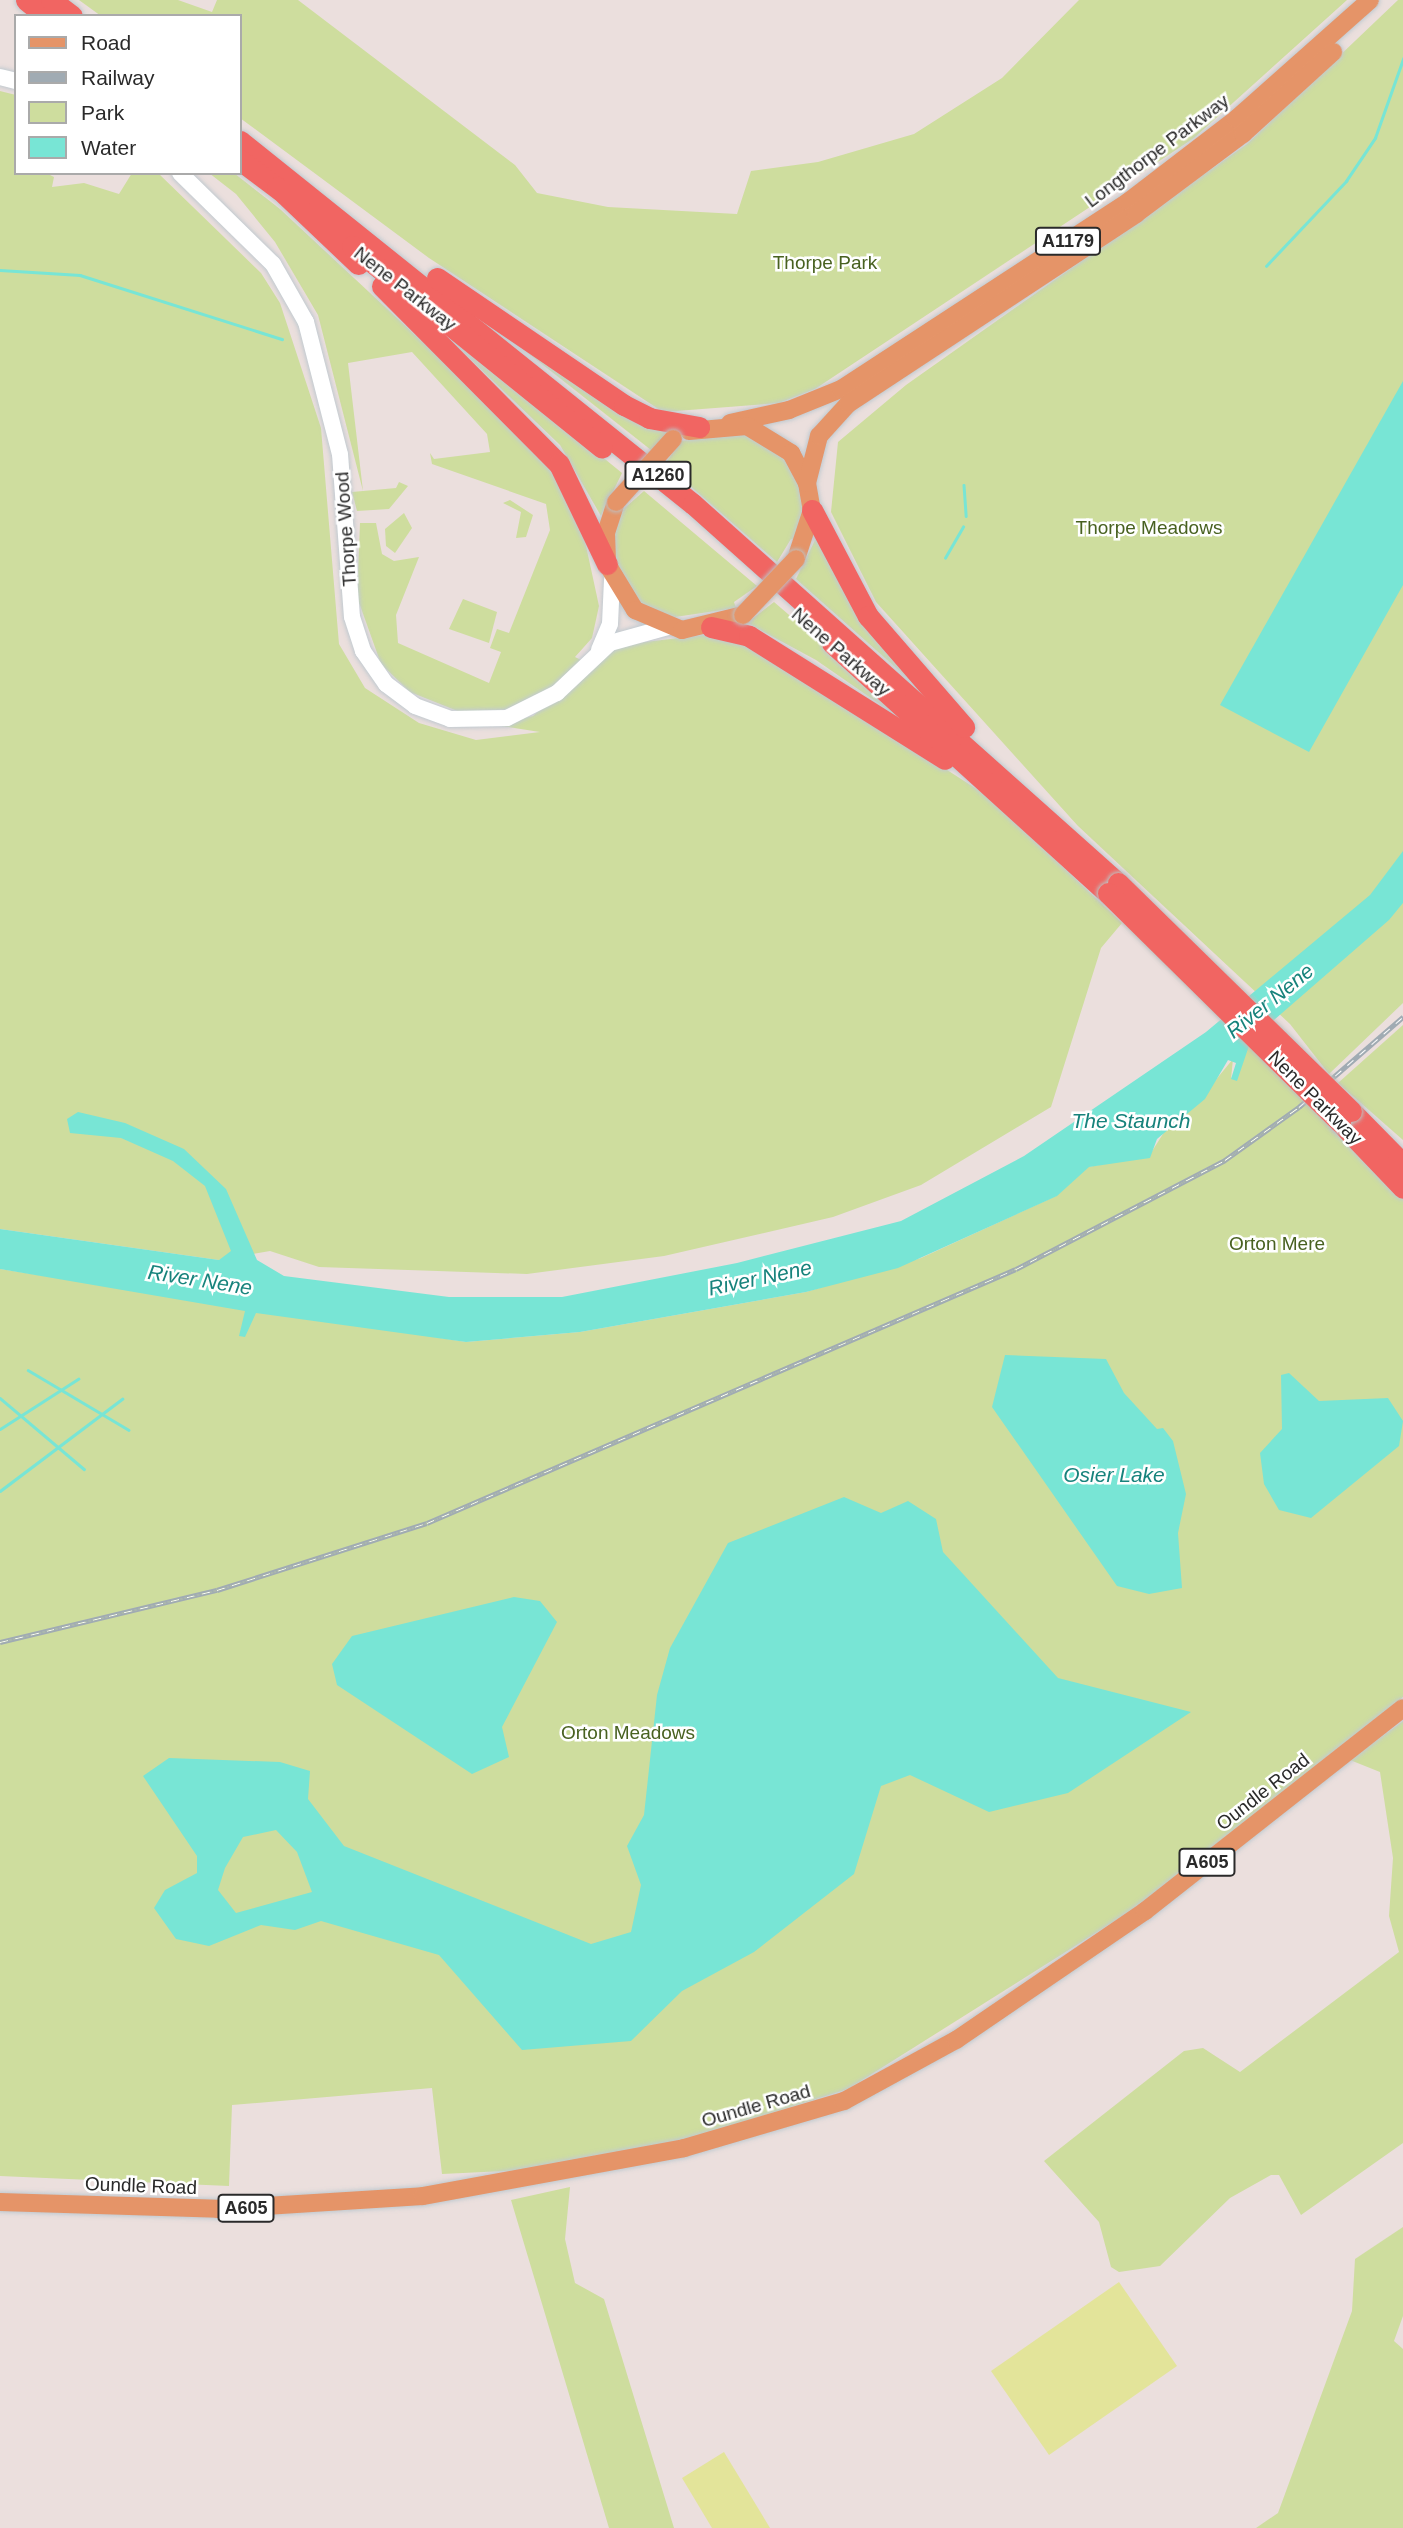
<!DOCTYPE html>
<style>
body{margin:0}
#map{position:relative;width:1403px;height:2528px;overflow:hidden;background:#ebdfdd;font-family:Helvetica,sans-serif}
div>[style]{position:absolute}
[style*='--x']{left:calc(var(--x)*1px);top:calc(var(--y)*1px);width:calc(var(--w)*1px);rotate:calc(var(--a)*1deg)}
.green>*{inset:0;background:#cedd9e}
.pitch>*{inset:0;background:#e3e49a}
.water>*{inset:0;background:#78e5d5}
.stream>*{height:2.5px;margin:-1.25px;padding:0 1.25px;transform-origin:1.25px;border-radius:1.25px;background:#78e5d5}
.roads{filter:drop-shadow(0 0 2px #c1cad0) drop-shadow(0 0 2px #c1cad0)}
.secondary>*{height:16px;margin:-8px;padding:0 8px;transform-origin:8px;border-radius:8px;background:#fff}
.primary>*{height:18px;margin:-9px;padding:0 9px;transform-origin:9px;border-radius:9px;background:#e59468}
.highway>*{height:21px;margin:-10.5px;padding:0 10.5px;transform-origin:10.5px;border-radius:10.5px;background:#f16562}
.rail>*{height:5px;margin-top:-2.5px;transform-origin:0;background:repeating-linear-gradient(90deg,#fff 0 8px,#a0abb3 0 16px);box-sizing:border-box;border-block:2px solid #a0abb3}
.bridges{filter:drop-shadow(0 0 2px #bfbfbf) drop-shadow(0 0 2px #bfbfbf)}
.primary-bridge>*{height:18px;margin:-9px;padding:0 9px;transform-origin:9px;border-radius:9px;background:#e59468}
.highway-bridge>*{height:21px;margin:-10.5px;padding:0 10.5px;transform-origin:10.5px;border-radius:10.5px;background:#f16562}
span{translate:-50% -50%;white-space:nowrap;text-align:center;line-height:1.15;-webkit-text-stroke:5px #fff;paint-order:stroke}
.shield-label span{padding:2px 5px;background:#fff;border:2px solid;border-radius:5px;-webkit-text-stroke-width:0}
.shield-label{font-size:18px;color:#2a2a2a;font-weight:700}
.street-label{font-size:19px;color:#2a2a2a}
.park-label{font-size:19px;color:#486120}
.water-label{font-size:21px;color:#17837c;font-style:italic}
.legend{position:absolute;left:14px;top:14px;width:228px;height:161px;box-sizing:border-box;background:#fff;border:2px solid #aaa;margin:0;padding:9px 12px;list-style:none;font-size:21px;color:#2a2a2a}
.legend li{display:flex;align-items:center;gap:14px;height:35px}
.legend b{width:35px;border:2px solid #aaa}
</style>
<div id="map">
<div class="green">
<div style="clip-path:polygon(79px 0,178px 0,212px 12px,217px 0,298px 0,515px 165px,537px 193px,608px 207px,737px 214px,751px 171px,818px 162px,914px 134px,1002px 78px,1079px 0,1347px 0,1194px 138px,815px 389px,779px 403px,663px 412px,429px 258px,240px 118px,240px 16px,101px 16px)"></div>
<div style="clip-path:polygon(1398px 0,1403px 0,1403px 1003px,1329px 1074px,1290px 1024px,1078px 826px,876px 602px,831px 512px,838px 442px,906px 385px,1247px 144px)"></div>
<div style="clip-path:polygon(0 91px,16px 95px,16px 173px,46px 173px,54px 177px,52px 187px,84px 183px,119px 194px,132px 173px,158px 173px,261px 273px,280px 303px,321px 428px,339px 644px,365px 688px,419px 723px,476px 740px,540px 732px,495px 725px,533px 716px,611px 646px,713px 634px,747px 641px,989px 797px,1122px 923px,1101px 948px,1051px 1107px,921px 1185px,833px 1217px,664px 1256px,527px 1274px,319px 1267px,270px 1251px,219px 1260px,0 1229px)"></div>
<div style="clip-path:polygon(209px 173px,234px 173px,280px 209px,547px 458px,580px 518px,599px 606px,592px 638px,575px 657px,581px 660px,550px 690px,515px 709px,460px 712px,410px 692px,381px 664px,357px 597px,360px 523px,376px 523px,382px 554px,394px 561px,419px 557px,396px 615px,398px 643px,489px 683px,501px 652px,490px 648px,497px 629px,509px 633px,550px 530px,546px 504px,432px 464px,430px 453px,434px 459px,490px 452px,487px 434px,412px 352px,348px 363px,363px 491px,396px 488px,399px 482px,408px 486px,389px 509px,357px 511px,352px 492px,363px 491px,318px 315px,275px 242px,236px 194px)"></div>
<div style="clip-path:polygon(400px 292px,622px 473px,601px 516px,560px 445px)"></div>
<div style="clip-path:polygon(467px 305px,676px 427px,651px 450px)"></div>
<div style="clip-path:polygon(750px 433px,790px 457px,806px 505px,797px 541px,791px 539px,777px 562px,665px 464px,681px 441px)"></div>
<div style="clip-path:polygon(644px 491px,757px 586px,734px 602px,736px 608px,675px 617px,645px 610px,630px 596px,614px 557px,612px 531px,619px 513px)"></div>
<div style="clip-path:polygon(510px 500px,533px 515px,526px 537px,516px 538px,521px 512px,503px 503px)"></div>
<div style="clip-path:polygon(404px 513px,412px 528px,395px 553px,386px 546px,385px 529px)"></div>
<div style="clip-path:polygon(817px 536px,931px 699px,796px 579px)"></div>
<div style="clip-path:polygon(463px 599px,497px 612px,489px 643px,449px 629px)"></div>
<div style="clip-path:polygon(774px 602px,950px 753px,816px 660px,747px 623px)"></div>
<div style="clip-path:polygon(1403px 1025px,1403px 1140px,1338px 1083px)"></div>
<div style="clip-path:polygon(1249px 1045px,1403px 1198px,1403px 1697px,1137px 1907px,848px 2089px,656px 2149px,528px 2170px,442px 2174px,432px 2088px,232px 2105px,229px 2186px,0 2176px,0 1269px,466px 1342px,580px 1332px,806px 1292px,921px 1258px,1056px 1196px,1088px 1167px,1149px 1156px,1168px 1126px,1190px 1111px,1233px 1059px,1231px 1079px)"></div>
<div style="clip-path:polygon(1403px 1721px,1403px 2143px,1301px 2215px,1279px 2175px,1271px 2175px,1230px 2198px,1160px 2266px,1119px 2272px,1111px 2267px,1099px 2222px,1044px 2161px,1184px 2051px,1203px 2048px,1240px 2072px,1399px 1952px,1389px 1916px,1393px 1858px,1380px 1772px,1350px 1760px)"></div>
<div style="clip-path:polygon(570px 2187px,565px 2239px,575px 2283px,604px 2299px,674px 2528px,609px 2528px,511px 2200px)"></div>
<div style="clip-path:polygon(1403px 2227px,1403px 2316px,1394px 2341px,1403px 2349px,1403px 2528px,1256px 2528px,1278px 2513px,1352px 2311px,1355px 2259px)"></div>
</div>
<div class="pitch">
<div style="clip-path:polygon(1119px 2282px,1177px 2366px,1049px 2455px,991px 2371px)"></div>
<div style="clip-path:polygon(724px 2452px,770px 2528px,712px 2528px,682px 2478px)"></div>
</div>
<div class="water">
<div style="clip-path:polygon(1403px 381px,1403px 585px,1309px 752px,1220px 705px)"></div>
<div style="clip-path:polygon(1403px 851px,1403px 903px,1389px 920px,1251px 1040px,1237px 1081px,1231px 1079px,1236px 1063px,1228px 1060px,1205px 1099px,1157px 1139px,1150px 1158px,1089px 1167px,1057px 1196px,898px 1268px,806px 1292px,580px 1332px,466px 1342px,256px 1313px,245px 1337px,239px 1336px,245px 1311px,0 1269px,0 1229px,219px 1260px,231px 1251px,205px 1186px,173px 1161px,121px 1138px,70px 1133px,67px 1119px,78px 1112px,125px 1123px,184px 1149px,226px 1189px,257px 1260px,284px 1276px,449px 1297px,562px 1297px,737px 1263px,901px 1221px,1024px 1156px,1206px 1032px,1370px 895px)"></div>
<div style="clip-path:polygon(1005px 1355px,1106px 1359px,1124px 1393px,1157px 1429px,1163px 1428px,1173px 1441px,1186px 1494px,1178px 1533px,1182px 1588px,1149px 1594px,1117px 1586px,992px 1407px)"></div>
<div style="clip-path:polygon(1289px 1373px,1319px 1401px,1388px 1398px,1403px 1421px,1399px 1446px,1311px 1518px,1279px 1510px,1264px 1484px,1260px 1453px,1282px 1429px,1281px 1375px)"></div>
<div style="clip-path:polygon(evenodd,844px 1497px,881px 1513px,908px 1501px,936px 1519px,943px 1552px,1058px 1678px,1191px 1712px,1068px 1793px,989px 1812px,910px 1775px,881px 1786px,854px 1874px,754px 1952px,682px 1991px,631px 2041px,522px 2050px,439px 1955px,321px 1921px,295px 1930px,261px 1925px,209px 1946px,176px 1939px,154px 1908px,165px 1890px,197px 1873px,197px 1856px,143px 1776px,169px 1758px,280px 1762px,310px 1771px,308px 1799px,344px 1846px,591px 1944px,631px 1932px,641px 1885px,627px 1846px,644px 1815px,657px 1695px,670px 1648px,728px 1543px,844px 1497px,276px 1830px,297px 1852px,312px 1892px,236px 1913px,218px 1890px,225px 1868px,243px 1837px,276px 1830px)"></div>
<div style="clip-path:polygon(514px 1597px,540px 1601px,557px 1622px,502px 1727px,509px 1757px,472px 1774px,337px 1685px,332px 1664px,352px 1636px)"></div>
</div>
<div class="stream">
<div style="--x:1266;--y:266;--w:117;--a:-46.7"></div>
<div style="--x:1346;--y:181;--w:52;--a:-56"></div>
<div style="--x:1375;--y:138;--w:84;--a:-70.5"></div>
<div style="--x:0;--y:270;--w:80;--a:3.6"></div>
<div style="--x:80;--y:275;--w:212;--a:17.6"></div>
<div style="--x:964;--y:485;--w:31;--a:86"></div>
<div style="--x:945;--y:558;--w:36;--a:-60"></div>
<div style="--x:28;--y:1370;--w:117;--a:30.7"></div>
<div style="--x:0;--y:1398;--w:110;--a:40.2"></div>
<div style="--x:0;--y:1429;--w:93;--a:-32.7"></div>
<div style="--x:0;--y:1491;--w:153;--a:-37"></div>
</div>
<div class="roads">
<div class="secondary">
<div style="--x:0;--y:77;--w:16;--a:14"></div>
<div style="--x:180;--y:173;--w:130;--a:44.4"></div>
<div style="--x:273;--y:264;--w:67;--a:60.4"></div>
<div style="--x:306;--y:322;--w:136;--a:75.6"></div>
<div style="--x:340;--y:454;--w:163;--a:85.8"></div>
<div style="--x:352;--y:617;--w:36;--a:72"></div>
<div style="--x:363;--y:651;--w:40;--a:55.1"></div>
<div style="--x:386;--y:684;--w:36;--a:37"></div>
<div style="--x:415;--y:706;--w:37;--a:20"></div>
<div style="--x:450;--y:719;--w:57;--a:-1"></div>
<div style="--x:507;--y:718;--w:56;--a:-26.6"></div>
<div style="--x:557;--y:693;--w:73;--a:-43.3"></div>
<div style="--x:610;--y:643;--w:60;--a:-15.4"></div>
<div style="--x:599;--y:650;--w:28;--a:-67"></div>
<div style="--x:610;--y:624;--w:44;--a:-87.4"></div>
</div>
<div class="primary">
<div style="--x:730;--y:423;--w:60;--a:-12.4"></div>
<div style="--x:789;--y:410;--w:56;--a:-22"></div>
<div style="--x:841;--y:389;--w:343;--a:-33.1"></div>
<div style="--x:1128;--y:202;--w:136;--a:-37.5"></div>
<div style="--x:1236;--y:119;--w:179;--a:-41.6"></div>
<div style="--x:689;--y:431;--w:58;--a:-4.9"></div>
<div style="--x:747;--y:426;--w:52;--a:31.5"></div>
<div style="--x:791;--y:453;--w:34;--a:62"></div>
<div style="--x:807;--y:483;--w:27;--a:80"></div>
<div style="--x:812;--y:510;--w:52;--a:108.1"></div>
<div style="--x:807;--y:483;--w:49;--a:-75.7"></div>
<div style="--x:819;--y:436;--w:43;--a:-47.8"></div>
<div style="--x:848;--y:404;--w:345;--a:-33.4"></div>
<div style="--x:1136;--y:214;--w:134;--a:-36.8"></div>
<div style="--x:1243;--y:134;--w:122;--a:-42.3"></div>
<div style="--x:616;--y:502;--w:32;--a:108"></div>
<div style="--x:606;--y:532;--w:32;--a:88"></div>
<div style="--x:607;--y:564;--w:54;--a:58.7"></div>
<div style="--x:635;--y:610;--w:51;--a:23.1"></div>
<div style="--x:682;--y:630;--w:63;--a:-13.8"></div>
<div style="--x:0;--y:2202;--w:218;--a:1.8"></div>
<div style="--x:218;--y:2209;--w:205;--a:-3.6"></div>
<div style="--x:423;--y:2196;--w:265;--a:-10.4"></div>
<div style="--x:684;--y:2148;--w:167;--a:-16.4"></div>
<div style="--x:844;--y:2101;--w:128;--a:-28.6"></div>
<div style="--x:956;--y:2040;--w:229;--a:-34.3"></div>
<div style="--x:1145;--y:1911;--w:328;--a:-38.2"></div>
</div>
<div class="highway">
<div style="--x:26;--y:0;--w:26;--a:39"></div>
<div style="--x:51;--y:0;--w:26;--a:37"></div>
<div style="--x:240;--y:141;--w:580;--a:38.71"></div>
<div style="--x:693;--y:504;--w:569;--a:41.73"></div>
<div style="--x:240;--y:160;--w:50;--a:36.9"></div>
<div style="--x:277;--y:187;--w:112;--a:43.5"></div>
<div style="--x:352;--y:246;--w:321;--a:38.9"></div>
<div style="--x:437;--y:278;--w:226;--a:34.2"></div>
<div style="--x:624;--y:405;--w:28;--a:27"></div>
<div style="--x:649;--y:418;--w:51;--a:10.2"></div>
<div style="--x:382;--y:286;--w:251;--a:45.2"></div>
<div style="--x:559;--y:464;--w:111;--a:64.4"></div>
<div style="--x:812;--y:510;--w:120;--a:62.2"></div>
<div style="--x:868;--y:616;--w:147;--a:49.1"></div>
<div style="--x:711;--y:627;--w:39;--a:13"></div>
<div style="--x:749;--y:636;--w:231;--a:32.1"></div>
<div style="--x:832;--y:643;--w:372;--a:42.2"></div>
<div style="--x:1351;--y:1111;--w:74;--a:45.5"></div>
<div style="--x:1340;--y:1122;--w:91;--a:46.3"></div>
</div>
</div>
<div class="rail">
<div style="--x:0;--y:1642;--w:223;--a:-13.5"></div>
<div style="--x:217;--y:1590;--w:220;--a:-17.7"></div>
<div style="--x:427;--y:1523;--w:641;--a:-23.33"></div>
<div style="--x:1016;--y:1269;--w:236;--a:-27.5"></div>
<div style="--x:1225;--y:1160;--w:91;--a:-35.6"></div>
<div style="--x:1299;--y:1107;--w:138;--a:-40.9"></div>
</div>
<div class="bridges">
<div class="primary-bridge">
<div style="--x:616;--y:502;--w:85;--a:-47.9"></div>
<div style="--x:743;--y:615;--w:77;--a:-46.6"></div>
</div>
<div class="highway-bridge">
<div style="--x:1118;--y:883;--w:326;--a:44.4"></div>
<div style="--x:1108;--y:893;--w:326;--a:44.6"></div>
</div>
</div>
<div class="shield-label">
<span style="left:1068px;top:241px">A1179</span>
<span style="left:658px;top:475px">A1260</span>
<span style="left:1207px;top:1862px">A605</span>
<span style="left:246px;top:2208px">A605</span>
</div>
<div class="street-label">
<span style="left:1157px;top:151px;rotate:-37deg">Longthorpe Parkway</span>
<span style="left:405px;top:289px;rotate:38deg">Nene Parkway</span>
<span style="left:346px;top:529px;rotate:-94deg">Thorpe Wood</span>
<span style="left:841px;top:652px;rotate:41deg">Nene Parkway</span>
<span style="left:1315px;top:1098px;rotate:45deg">Nene Parkway</span>
<span style="left:1263px;top:1792px;rotate:-38deg">Oundle Road</span>
<span style="left:756px;top:2106px;rotate:-16deg">Oundle Road</span>
<span style="left:141px;top:2186px;rotate:2deg">Oundle Road</span>
</div>
<div class="park-label">
<span style="left:825px;top:263px">Thorpe Park</span>
<span style="left:1149px;top:528px">Thorpe Meadows</span>
<span style="left:1277px;top:1244px">Orton Mere</span>
<span style="left:628px;top:1733px">Orton Meadows</span>
</div>
<div class="water-label">
<span style="left:1270px;top:1001px;rotate:-39deg">River Nene</span>
<span style="left:1131px;top:1121px">The Staunch</span>
<span style="left:760px;top:1278px;rotate:-12deg">River Nene</span>
<span style="left:200px;top:1280px;rotate:9deg">River Nene</span>
<span style="left:1114px;top:1475px">Osier Lake</span>
</div>
<ul class="legend">
<li><b style="height:9px;background:#e59468"></b>Road</li>
<li><b style="height:9px;background:#a0abb3"></b>Railway</li>
<li><b style="height:19px;background:#cedd9e"></b>Park</li>
<li><b style="height:19px;background:#78e5d5"></b>Water</li>
</ul>
</div>
